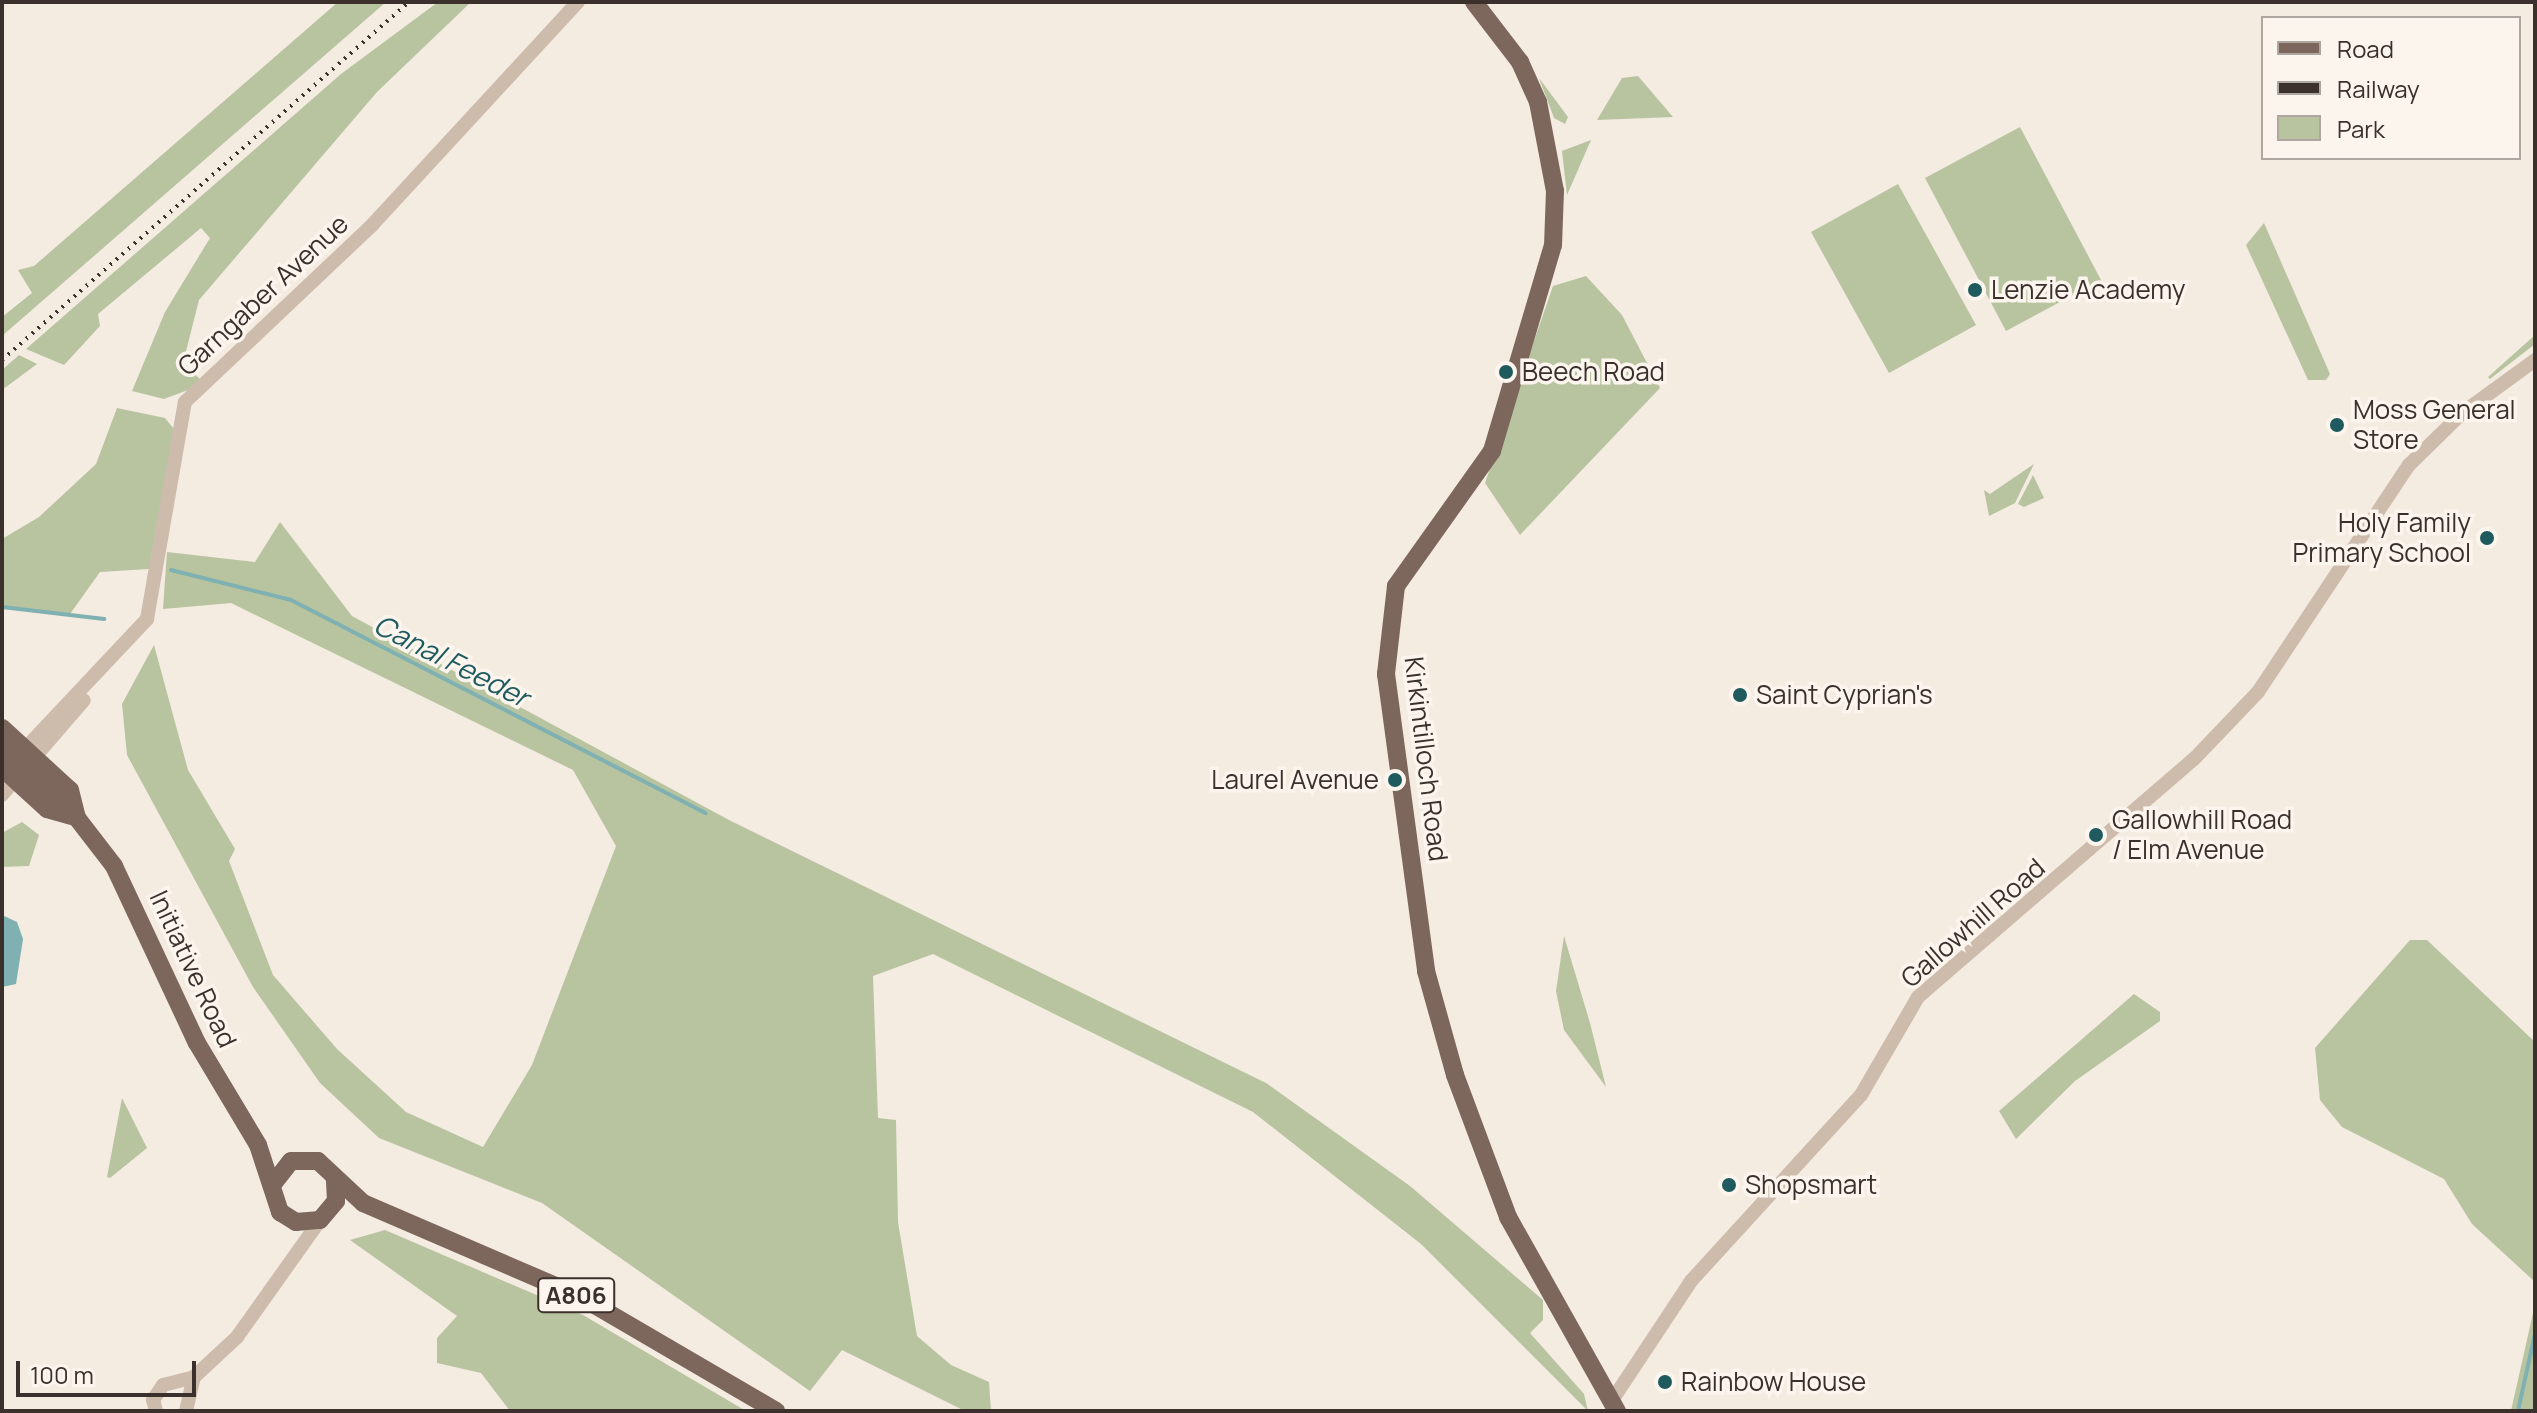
<!DOCTYPE html>
<style>
body{margin:0}
#map{position:relative;width:2537px;height:1413px;overflow:hidden;background:#f4ebe1;font-family:Manrope,sans-serif}
div>[style]{position:absolute}
[style*='--x']{left:calc(var(--x)*1px);top:calc(var(--y)*1px);width:calc(var(--w)*1px);rotate:calc(var(--a)*1deg)}
.green>*{inset:0;background:#b8c4a0}
.water>*{inset:0;background:#7fb0b2}
.stream>*{height:4px;margin:-2px;padding:0 2px;transform-origin:2px;border-radius:2px;background:#7fb0b2}
.minor>*{height:14px;margin:-7px;padding:0 7px;transform-origin:7px;border-radius:7px;background:#cdbbac}
.major>*{height:18px;margin:-9px;padding:0 9px;transform-origin:9px;border-radius:9px;background:#7d675c}
.rail>*{height:4px;margin-top:-2px;transform-origin:0;background:repeating-linear-gradient(90deg,#3b302b 0 2px,transparent 0 8px)}
.dots>*{width:22px;height:22px;translate:-50% -50%;box-sizing:border-box;border:4px solid #fbf5ee;border-radius:50%}
span{translate:-50% -50%;white-space:nowrap;text-align:center;line-height:1.15;-webkit-text-stroke:7px #fbf5ee;paint-order:stroke}
.shield-label span{padding:2px 6px;background:#fbf5ee;border:2px solid;border-radius:6px;-webkit-text-stroke-width:0}
.shield-label{font-size:24px;color:#3b302b;font-weight:700}
.poi-label{font-size:26px;color:#3b302b}
.left{translate:0 -50%;text-align:left}
.right{translate:-100% -50%;text-align:right}
.street-label{font-size:26px;color:#3b302b}
.water-label{font-size:28px;color:#1f5a5e;font-style:italic}
.frame{position:absolute;inset:0;border:4px solid #3b302b;pointer-events:none}
.legend{position:absolute;left:2261px;top:16px;width:260px;height:144px;box-sizing:border-box;background:#fbf5ee;border:2px solid #aea6a0;margin:0;padding:10px 14px;list-style:none;font-size:24px;color:#3b302b}
.legend li{display:flex;align-items:center;gap:16px;height:40px}
.legend b{width:40px;border:2px solid #aea6a0}
.scale{position:absolute;left:16px;top:1361px;width:180px;height:36px;box-sizing:border-box;border:4px solid #3b302b;border-top:0;padding-left:10px;font-size:24px;line-height:28px;white-space:nowrap;color:#3b302b;-webkit-text-stroke:6px #fbf5ee;paint-order:stroke}
</style>
<div id="map">
<div class="green">
<div style="clip-path:polygon(338px 2px,386px 2px,2px 336px,2px 317px,32px 293px,18px 270px,34px 266px)"></div>
<div style="clip-path:polygon(438px 2px,471px 2px,377px 92px,199px 300px,183px 363px,200px 379px,188px 390px,164px 399px,132px 391px,165px 312px,210px 238px,201px 228px,98px 314px,100px 326px,64px 365px,26px 349px,341px 74px)"></div>
<div style="clip-path:polygon(1638px 76px,1673px 117px,1597px 120px,1622px 78px)"></div>
<div style="clip-path:polygon(1539px 78px,1568px 117px,1565px 124px,1554px 118px)"></div>
<div style="clip-path:polygon(2020px 127px,2101px 280px,2006px 331px,1925px 178px)"></div>
<div style="clip-path:polygon(1591px 140px,1567px 195px,1562px 151px)"></div>
<div style="clip-path:polygon(1898px 184px,1976px 325px,1889px 373px,1811px 232px)"></div>
<div style="clip-path:polygon(2264px 223px,2330px 374px,2326px 380px,2308px 380px,2246px 245px)"></div>
<div style="clip-path:polygon(1586px 276px,1622px 315px,1660px 388px,1520px 535px,1485px 483px,1553px 286px)"></div>
<div style="clip-path:polygon(2535px 335px,2535px 344px,2490px 379px,2488px 377px)"></div>
<div style="clip-path:polygon(19px 355px,37px 364px,2px 390px,2px 370px)"></div>
<div style="clip-path:polygon(117px 408px,165px 418px,174px 429px,149px 569px,100px 572px,70px 614px,2px 608px,2px 539px,39px 517px,96px 464px)"></div>
<div style="clip-path:polygon(2034px 464px,2015px 503px,1989px 516px,1984px 490px,1990px 494px)"></div>
<div style="clip-path:polygon(2033px 475px,2044px 498px,2024px 507px,2018px 504px)"></div>
<div style="clip-path:polygon(280px 522px,352px 616px,729px 820px,1266px 1083px,1410px 1186px,1543px 1300px,1543px 1320px,1530px 1333px,1584px 1394px,1588px 1411px,1421px 1244px,1253px 1112px,933px 954px,873px 976px,878px 1118px,896px 1120px,898px 1222px,917px 1336px,951px 1365px,989px 1382px,991px 1411px,965px 1411px,842px 1350px,810px 1391px,542px 1203px,379px 1138px,320px 1083px,253px 987px,127px 755px,122px 704px,154px 645px,188px 770px,235px 849px,229px 861px,273px 975px,337px 1049px,406px 1112px,483px 1147px,532px 1065px,616px 846px,573px 770px,231px 603px,163px 609px,167px 552px,255px 562px)"></div>
<div style="clip-path:polygon(22px 822px,39px 835px,29px 866px,2px 867px,2px 833px)"></div>
<div style="clip-path:polygon(1564px 936px,1590px 1023px,1606px 1087px,1564px 1030px,1556px 991px)"></div>
<div style="clip-path:polygon(2410px 940px,2427px 940px,2535px 1042px,2535px 1282px,2472px 1224px,2444px 1179px,2342px 1127px,2320px 1100px,2315px 1048px)"></div>
<div style="clip-path:polygon(2134px 994px,2160px 1012px,2160px 1021px,2075px 1081px,2016px 1139px,1999px 1111px)"></div>
<div style="clip-path:polygon(122px 1098px,147px 1148px,110px 1178px,107px 1177px)"></div>
<div style="clip-path:polygon(385px 1230px,583px 1315px,746px 1411px,510px 1411px,481px 1373px,437px 1363px,437px 1338px,457px 1316px,350px 1240px)"></div>
<div style="clip-path:polygon(2535px 1304px,2535px 1411px,2511px 1411px)"></div>
</div>
<div class="water">
<div style="clip-path:polygon(2px 915px,17px 922px,23px 939px,16px 984px,2px 987px)"></div>
</div>
<div class="stream">
<div style="--x:171;--y:570;--w:124;--a:14"></div>
<div style="--x:291;--y:600;--w:466;--a:27.2"></div>
<div style="--x:2;--y:607;--w:103;--a:6.7"></div>
<div style="--x:2518;--y:1411;--w:79;--a:-77.6"></div>
</div>
<div class="minor">
<div style="--x:19;--y:755;--w:187;--a:-46.7"></div>
<div style="--x:147;--y:619;--w:220;--a:-80.1"></div>
<div style="--x:185;--y:402;--w:259;--a:-43.4"></div>
<div style="--x:373;--y:224;--w:302;--a:-47.3"></div>
<div style="--x:2;--y:795;--w:125;--a:-49.2"></div>
<div style="--x:1613;--y:1399;--w:141;--a:-56.5"></div>
<div style="--x:1691;--y:1281;--w:252;--a:-47.6"></div>
<div style="--x:1861;--y:1095;--w:113;--a:-59.8"></div>
<div style="--x:1918;--y:997;--w:366;--a:-40.8"></div>
<div style="--x:2195;--y:758;--w:91;--a:-46.3"></div>
<div style="--x:2258;--y:692;--w:273;--a:-56.4"></div>
<div style="--x:2409;--y:465;--w:73;--a:-44.4"></div>
<div style="--x:2461;--y:414;--w:92;--a:-36.1"></div>
<div style="--x:156;--y:1411;--w:11;--a:-105"></div>
<div style="--x:153;--y:1400;--w:18;--a:-56"></div>
<div style="--x:163;--y:1385;--w:32;--a:-14"></div>
<div style="--x:194;--y:1377;--w:59;--a:-42.9"></div>
<div style="--x:237;--y:1337;--w:143;--a:-54.6"></div>
<div style="--x:186;--y:1411;--w:35;--a:-77"></div>
</div>
<div class="major">
<div style="--x:1474;--y:2;--w:76;--a:52.5"></div>
<div style="--x:1520;--y:62;--w:44;--a:65.8"></div>
<div style="--x:1538;--y:102;--w:91;--a:79.2"></div>
<div style="--x:1555;--y:191;--w:54;--a:92.1"></div>
<div style="--x:1553;--y:245;--w:215;--a:106.5"></div>
<div style="--x:1492;--y:451;--w:166;--a:125.4"></div>
<div style="--x:1396;--y:586;--w:89;--a:96.5"></div>
<div style="--x:1386;--y:674;--w:300;--a:82.3"></div>
<div style="--x:1426;--y:971;--w:108;--a:74.4"></div>
<div style="--x:1455;--y:1075;--w:152;--a:69.5"></div>
<div style="--x:1508;--y:1217;--w:223;--a:60.7"></div>
<div style="--x:2;--y:728;--w:92;--a:42.4"></div>
<div style="--x:70;--y:790;--w:29;--a:76"></div>
<div style="--x:77;--y:818;--w:61;--a:52.4"></div>
<div style="--x:114;--y:866;--w:195;--a:64.9"></div>
<div style="--x:197;--y:1043;--w:119;--a:59.1"></div>
<div style="--x:258;--y:1145;--w:71;--a:71.8"></div>
<div style="--x:280;--y:1212;--w:19;--a:32"></div>
<div style="--x:296;--y:1222;--w:24;--a:-5"></div>
<div style="--x:320;--y:1220;--w:25;--a:-50"></div>
<div style="--x:336;--y:1201;--w:21;--a:-93"></div>
<div style="--x:2;--y:745;--w:105;--a:44.2"></div>
<div style="--x:2;--y:768;--w:61;--a:42.3"></div>
<div style="--x:47;--y:809;--w:25;--a:16"></div>
<div style="--x:273;--y:1184;--w:29;--a:-52"></div>
<div style="--x:291;--y:1161;--w:27;--a:0"></div>
<div style="--x:318;--y:1161;--w:62;--a:43"></div>
<div style="--x:363;--y:1203;--w:237;--a:23.3"></div>
<div style="--x:581;--y:1297;--w:226;--a:30.3"></div>
</div>
<div class="rail">
<div style="--x:2;--y:360;--w:542;--a:-41.34"></div>
</div>
<div class="dots">
<div style="left:1975px;top:290px;background:#1f5a5e"></div>
<div style="left:1506px;top:372px;background:#1f5a5e"></div>
<div style="left:2337px;top:425px;background:#1f5a5e"></div>
<div style="left:2487px;top:538px;background:#1f5a5e"></div>
<div style="left:1740px;top:695px;background:#1f5a5e"></div>
<div style="left:1395px;top:780px;background:#1f5a5e"></div>
<div style="left:2096px;top:835px;background:#1f5a5e"></div>
<div style="left:1729px;top:1185px;background:#1f5a5e"></div>
<div style="left:1665px;top:1382px;background:#1f5a5e"></div>
</div>
<div class="shield-label">
<span style="left:576px;top:1295px">A806</span>
</div>
<div class="poi-label">
<span class="left" style="left:1991px;top:290px">Lenzie Academy</span>
<span class="left" style="left:1522px;top:372px">Beech Road</span>
<span class="left" style="left:2353px;top:425px">Moss General<br>Store</span>
<span class="right" style="left:2471px;top:538px">Holy Family<br>Primary School</span>
<span class="left" style="left:1756px;top:695px">Saint Cyprian's</span>
<span class="right" style="left:1379px;top:780px">Laurel Avenue</span>
<span class="left" style="left:2112px;top:835px">Gallowhill Road<br>/ Elm Avenue</span>
<span class="left" style="left:1745px;top:1185px">Shopsmart</span>
<span class="left" style="left:1681px;top:1382px">Rainbow House</span>
</div>
<div class="street-label">
<span style="left:263px;top:295px;rotate:-43deg">Garngaber Avenue</span>
<span style="left:1426px;top:759px;rotate:83deg">Kirkintilloch Road</span>
<span style="left:1973px;top:923px;rotate:-41deg">Gallowhill Road</span>
<span style="left:193px;top:969px;rotate:65deg">Initiative Road</span>
</div>
<div class="water-label">
<span style="left:452px;top:660px;rotate:27deg">Canal Feeder</span>
</div>
<div class="frame"></div>
<ul class="legend">
<li><b style="height:10px;background:#7d675c"></b>Road</li>
<li><b style="height:10px;background:#3b302b"></b>Railway</li>
<li><b style="height:22px;background:#b8c4a0"></b>Park</li>
</ul>
<div class="scale">100 m</div>
</div>
